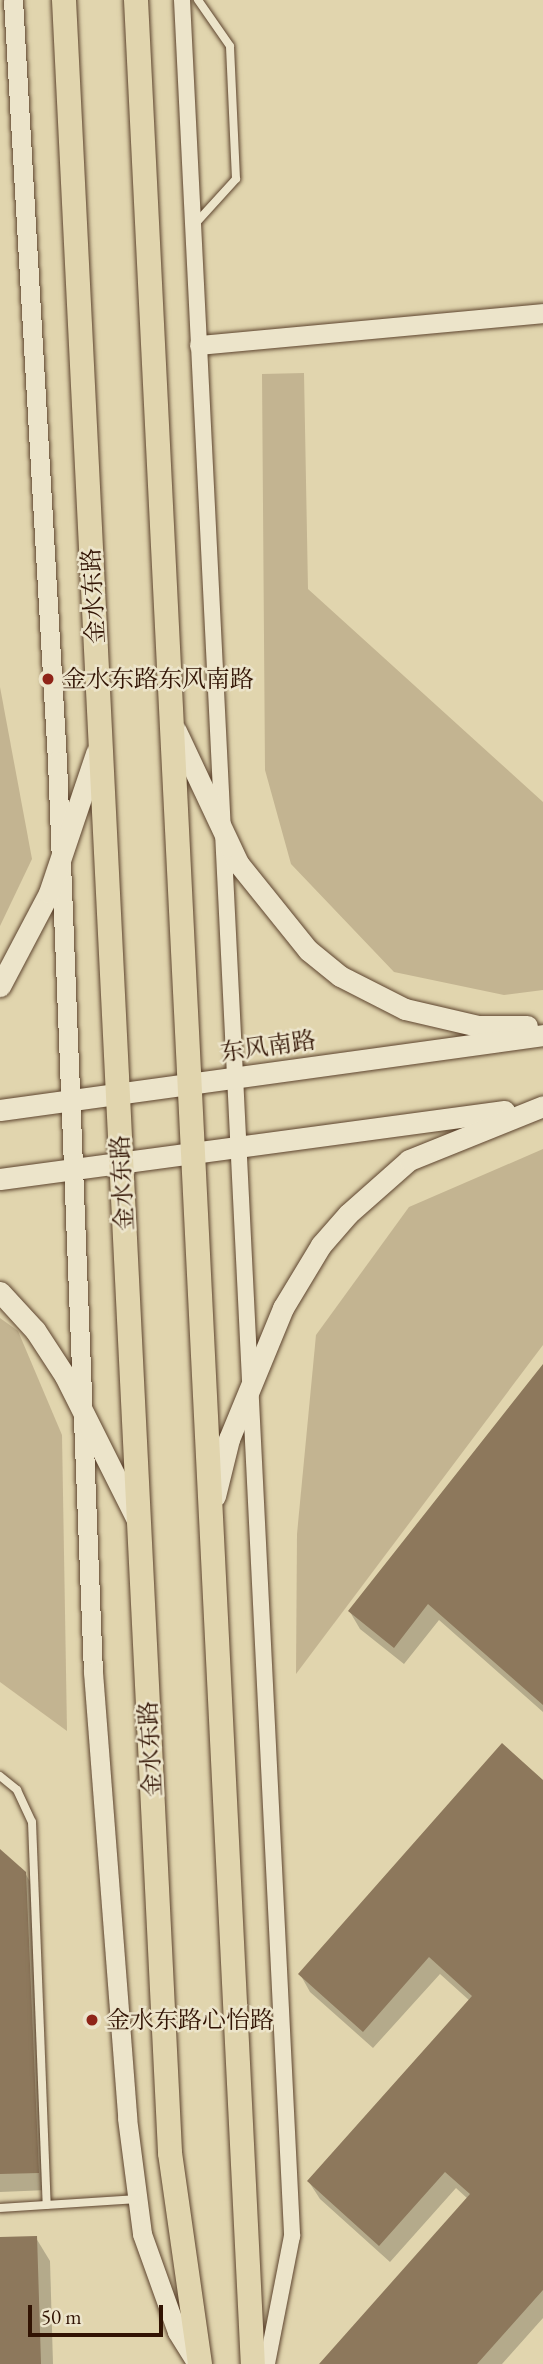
<!DOCTYPE html>
<meta charset="utf-8">
<style>
body{margin:0}
#map{position:relative;width:543px;height:2364px;overflow:hidden;background:#e1d5ae;font-family:"EB Garamond","Noto Serif SC",serif}
div>[style]{position:absolute}
[style*='--x']{left:calc(var(--x)*1px);top:calc(var(--y)*1px);width:calc(var(--w)*1px);rotate:calc(var(--a)*1deg)}
.green>*{inset:0;background:#c3b491}
.shadow>*{inset:0;background:#0003}
.building>*{inset:0;background:#8d785c}
.roads{filter:drop-shadow(0 0 2px #5d442e) drop-shadow(0 0 2px #5d442e)}
.service>*{height:8px;margin:-4px;padding:0 4px;transform-origin:4px;border-radius:4px;background:#ece4ca}
.minor>*{height:16px;margin:-8px;padding:0 8px;transform-origin:8px;border-radius:8px;background:#ece4ca}
.tertiary>*{height:19px;margin:-9.5px;padding:0 9.5px;transform-origin:9.5px;border-radius:9.5px;background:#ece4ca}
.secondary>*{height:21px;margin:-10.5px;padding:0 10.5px;transform-origin:10.5px;border-radius:10.5px;background:#ece4ca}
.primary>*{height:24px;margin:-12px;padding:0 12px;transform-origin:12px;border-radius:12px;background:#e1d5ae}
.dots>*{width:19px;height:19px;translate:-50% -50%;box-sizing:border-box;border:4px solid #ece4ca;border-radius:50%}
span{translate:-50% -50%;white-space:nowrap;text-align:center;line-height:1.15;-webkit-text-stroke:5px #ece4ca;paint-order:stroke}
.street-label{font-size:24px;color:#311303}
.poi-label{font-size:24px;color:#311303}
.left{translate:0 -50%;text-align:left}
.scale{position:absolute;left:28px;top:2305px;width:135px;height:32px;box-sizing:border-box;border:4px solid #311303;border-top:0;padding-left:9px;font-size:21px;line-height:24px;white-space:nowrap;color:#311303;-webkit-text-stroke:5px #ece4ca;paint-order:stroke}
</style>
<div id="map">
<div class="green">
<div style="clip-path:polygon(304px 373px,308px 589px,543px 802px,543px 990px,504px 995px,394px 972px,291px 864px,265px 770px,262px 374px)"></div>
<div style="clip-path:polygon(0 687px,32px 859px,0 926px)"></div>
<div style="clip-path:polygon(543px 1149px,543px 1345px,296px 1674px,297px 1534px,316px 1335px,409px 1207px)"></div>
<div style="clip-path:polygon(0 1318px,18px 1331px,62px 1435px,67px 1731px,0 1682px)"></div>
</div>
<div class="shadow">
<div style="clip-path:polygon(543px 1366px,543px 1712px,439px 1620px,404px 1664px,360px 1629px,350px 1612px)"></div>
<div style="clip-path:polygon(543px 1782px,543px 2318px,502px 2364px,321px 2364px,468px 2199px,456px 2188px,390px 2262px,320px 2199px,309px 2182px,470px 2001px,440px 1974px,373px 2048px,310px 1992px,300px 1974px)"></div>
<div style="clip-path:polygon(0 1851px,25px 1873px,36px 1892px,48px 2190px,0 2192px)"></div>
<div style="clip-path:polygon(36px 2238px,50px 2261px,53px 2364px,0 2364px,0 2239px)"></div>
</div>
<div class="building">
<div style="clip-path:polygon(543px 1364px,543px 1705px,428px 1604px,394px 1648px,348px 1611px)"></div>
<div style="clip-path:polygon(502px 1743px,543px 1780px,543px 2290px,477px 2364px,319px 2364px,470px 2194px,445px 2172px,379px 2246px,307px 2181px,472px 1996px,429px 1957px,363px 2032px,298px 1974px)"></div>
<div style="clip-path:polygon(0 1849px,26px 1872px,39px 2173px,0 2174px)"></div>
<div style="clip-path:polygon(37px 2236px,41px 2364px,0 2364px,0 2237px)"></div>
</div>
<div class="roads">
<div class="service">
<div style="--x:195;--y:224;--w:61;--a:-47.7"></div>
<div style="--x:236;--y:179;--w:133;--a:-92.6"></div>
<div style="--x:230;--y:46;--w:56;--a:-124.8"></div>
<div style="--x:0;--y:1776;--w:22;--a:39"></div>
<div style="--x:17;--y:1790;--w:35;--a:65"></div>
<div style="--x:32;--y:1822;--w:383;--a:87.8"></div>
<div style="--x:0;--y:2208;--w:138;--a:-3.7"></div>
</div>
<div class="minor">
<div style="--x:182;--y:0;--w:2239;--a:87.18"></div>
<div style="--x:292;--y:2236;--w:130;--a:101.1"></div>
</div>
<div class="tertiary">
<div style="--x:13;--y:0;--w:762;--a:86.69"></div>
<div style="--x:57;--y:761;--w:912;--a:87.74"></div>
<div style="--x:93;--y:1672;--w:447;--a:85.6"></div>
<div style="--x:127;--y:2118;--w:117;--a:82.6"></div>
<div style="--x:142;--y:2234;--w:104;--a:70.3"></div>
<div style="--x:177;--y:2332;--w:38;--a:58"></div>
<div style="--x:199;--y:345;--w:345;--a:-5.3"></div>
</div>
<div class="secondary">
<div style="--x:176;--y:731;--w:146;--a:64.8"></div>
<div style="--x:238;--y:863;--w:112;--a:51.2"></div>
<div style="--x:308;--y:950;--w:41;--a:39.1"></div>
<div style="--x:340;--y:976;--w:73;--a:26.9"></div>
<div style="--x:405;--y:1009;--w:75;--a:13.1"></div>
<div style="--x:478;--y:1026;--w:49;--a:0"></div>
<div style="--x:0;--y:986;--w:105;--a:-62.2"></div>
<div style="--x:49;--y:893;--w:148;--a:-71.4"></div>
<div style="--x:0;--y:1110;--w:548;--a:-7.86"></div>
<div style="--x:0;--y:1179;--w:509;--a:-7.68"></div>
<div style="--x:0;--y:1292;--w:52;--a:47.4"></div>
<div style="--x:35;--y:1330;--w:55;--a:56.9"></div>
<div style="--x:65;--y:1376;--w:161;--a:63.4"></div>
<div style="--x:215;--y:1496;--w:59;--a:-76.2"></div>
<div style="--x:229;--y:1439;--w:142;--a:-67.6"></div>
<div style="--x:283;--y:1308;--w:74;--a:-58.9"></div>
<div style="--x:321;--y:1245;--w:41;--a:-48.9"></div>
<div style="--x:348;--y:1214;--w:81;--a:-41.5"></div>
<div style="--x:409;--y:1160;--w:144;--a:-21.9"></div>
</div>
<div class="primary">
<div style="--x:64;--y:0;--w:2156;--a:87.18"></div>
<div style="--x:170;--y:2153;--w:213;--a:81.9"></div>
<div style="--x:136;--y:0;--w:2367;--a:87.17"></div>
</div>
</div>
<div class="dots">
<div style="left:48px;top:679px;background:#8f2418"></div>
<div style="left:92px;top:2020px;background:#8f2418"></div>
</div>
<div class="street-label">
<span style="left:93px;top:596px;rotate:-93deg">金水东路</span>
<span style="left:268px;top:1046px;rotate:-8deg">东风南路</span>
<span style="left:122px;top:1183px;rotate:-93deg">金水东路</span>
<span style="left:150px;top:1749px;rotate:-93deg">金水东路</span>
</div>
<div class="poi-label">
<span class="left" style="left:62px;top:679px">金水东路东风南路</span>
<span class="left" style="left:106px;top:2020px">金水东路心怡路</span>
</div>
<div class="scale">50 m</div>
</div>
